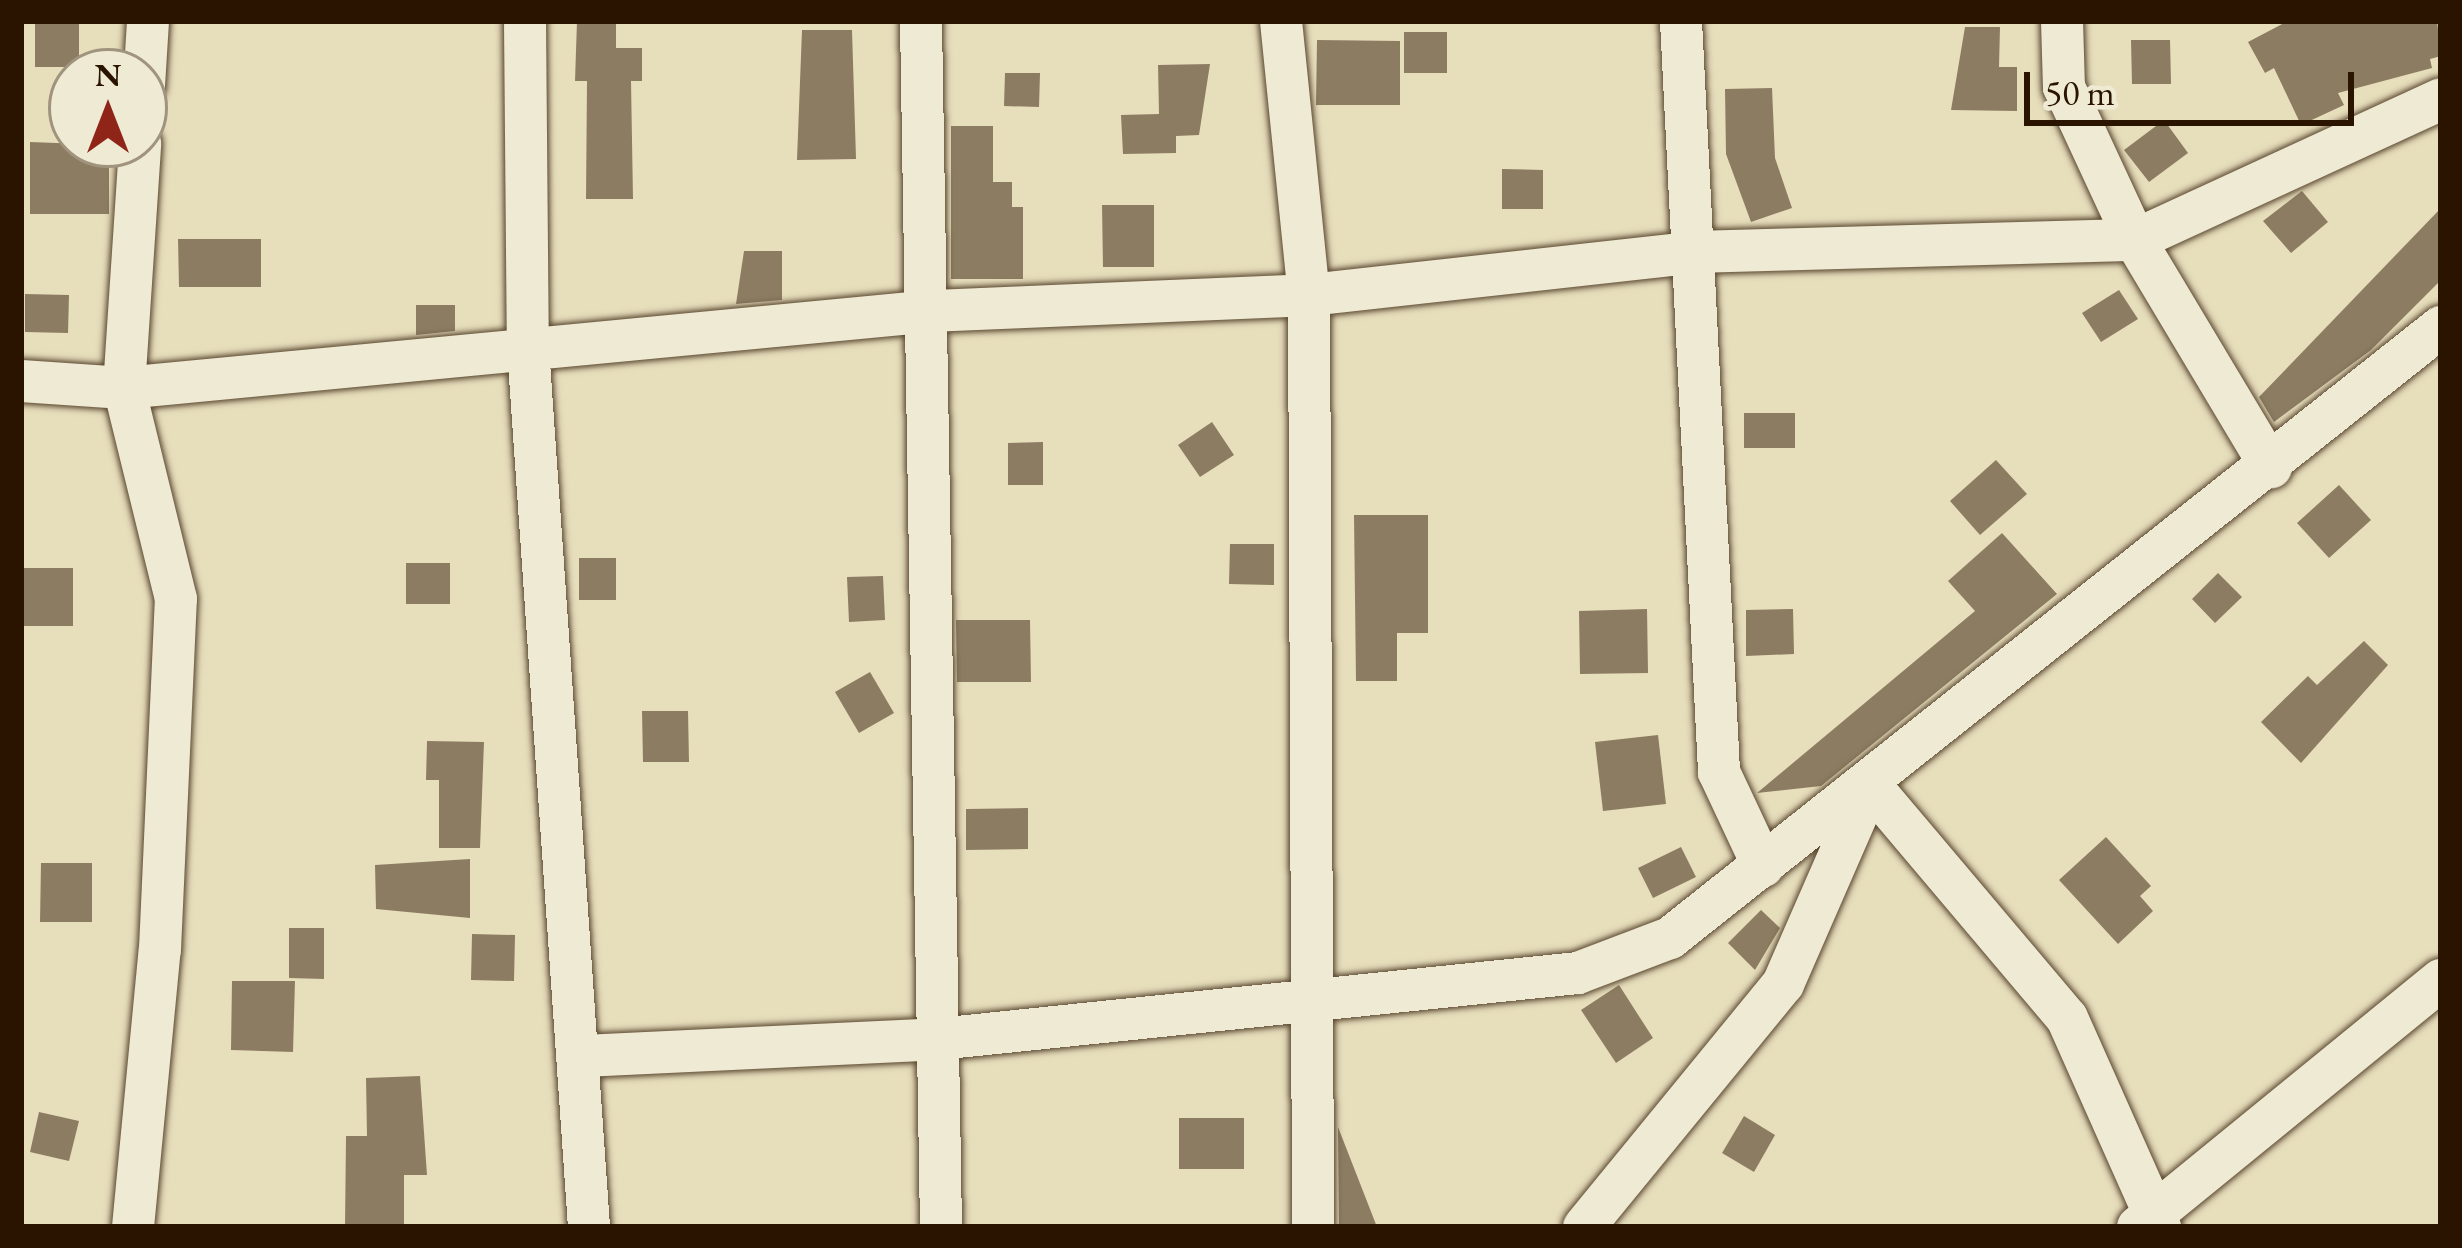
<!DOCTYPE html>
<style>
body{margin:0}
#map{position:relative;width:2462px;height:1248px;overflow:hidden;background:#e7debc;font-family:"EB Garamond",serif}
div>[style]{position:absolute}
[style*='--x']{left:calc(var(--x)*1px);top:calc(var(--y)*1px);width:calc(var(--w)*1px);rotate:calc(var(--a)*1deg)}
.building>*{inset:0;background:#8c7d62}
.roads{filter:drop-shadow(0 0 3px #59462f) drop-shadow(0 0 3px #59462f)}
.minor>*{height:42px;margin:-21px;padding:0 21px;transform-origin:21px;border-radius:21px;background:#efead3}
span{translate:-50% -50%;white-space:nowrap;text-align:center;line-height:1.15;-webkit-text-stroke:10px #efead3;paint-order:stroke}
.frame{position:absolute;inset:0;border:24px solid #2a1400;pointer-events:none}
.north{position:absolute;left:48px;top:48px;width:120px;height:120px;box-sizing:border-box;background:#efead3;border:3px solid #a0947f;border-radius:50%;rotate:0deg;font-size:33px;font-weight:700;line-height:48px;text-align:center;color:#2a1400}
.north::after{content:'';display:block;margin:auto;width:42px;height:54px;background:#8f2418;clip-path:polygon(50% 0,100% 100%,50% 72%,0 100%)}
.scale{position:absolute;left:2024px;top:72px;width:330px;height:54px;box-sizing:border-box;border:6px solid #2a1400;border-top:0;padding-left:15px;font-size:36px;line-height:42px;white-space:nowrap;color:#2a1400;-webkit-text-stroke:9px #efead3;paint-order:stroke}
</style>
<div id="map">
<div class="building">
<div style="clip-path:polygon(35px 21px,79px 21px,79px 67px,35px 67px)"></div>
<div style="clip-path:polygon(577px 21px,616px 21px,616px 48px,642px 48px,642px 81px,631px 81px,633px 199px,586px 199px,587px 81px,575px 81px)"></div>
<div style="clip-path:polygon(2288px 21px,2437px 21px,2441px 56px,2430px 59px,2432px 68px,2338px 93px,2344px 105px,2301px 125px,2274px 68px,2265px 73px,2248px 42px)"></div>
<div style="clip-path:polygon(1965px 27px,2000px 27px,1999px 67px,2017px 67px,2017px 111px,1951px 110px)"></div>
<div style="clip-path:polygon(802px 30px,852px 30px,856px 159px,797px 160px)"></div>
<div style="clip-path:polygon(1404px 32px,1447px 32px,1447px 73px,1404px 73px)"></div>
<div style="clip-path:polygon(1317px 40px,1400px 41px,1400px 105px,1316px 105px)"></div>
<div style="clip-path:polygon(2131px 40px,2170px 40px,2171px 84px,2132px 84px)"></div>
<div style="clip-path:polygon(1210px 64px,1199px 135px,1176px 136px,1176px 153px,1123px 154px,1121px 115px,1159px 114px,1158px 65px)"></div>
<div style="clip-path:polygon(1005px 73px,1040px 73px,1039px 107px,1004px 106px)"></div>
<div style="clip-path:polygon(1772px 88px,1775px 158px,1792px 208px,1751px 222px,1726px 154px,1725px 89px)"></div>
<div style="clip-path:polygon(2164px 120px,2188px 153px,2149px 182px,2124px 150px)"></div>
<div style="clip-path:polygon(951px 126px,993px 126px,993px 182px,1012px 182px,1012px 207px,1023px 207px,1023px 279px,951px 279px)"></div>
<div style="clip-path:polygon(30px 142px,83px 144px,83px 161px,109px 161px,109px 214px,30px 214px)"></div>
<div style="clip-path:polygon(1502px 169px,1543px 170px,1543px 209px,1502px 209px)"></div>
<div style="clip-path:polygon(2302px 191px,2328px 222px,2291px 253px,2263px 221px)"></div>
<div style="clip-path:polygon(1102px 205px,1154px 205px,1154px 267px,1103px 267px)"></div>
<div style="clip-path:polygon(2441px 208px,2441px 280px,2371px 350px,2274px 422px,2259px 397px)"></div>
<div style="clip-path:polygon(178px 239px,261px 239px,261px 287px,179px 287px)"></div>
<div style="clip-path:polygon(744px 251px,782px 251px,782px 300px,736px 304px)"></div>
<div style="clip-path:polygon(2119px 290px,2138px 319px,2101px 342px,2082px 313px)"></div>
<div style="clip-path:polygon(25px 294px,69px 295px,68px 333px,25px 332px)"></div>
<div style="clip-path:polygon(416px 305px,455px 305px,455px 331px,416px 335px)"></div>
<div style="clip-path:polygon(1744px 413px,1795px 413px,1795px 448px,1744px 448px)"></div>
<div style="clip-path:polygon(1212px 422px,1234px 455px,1200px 477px,1178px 445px)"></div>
<div style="clip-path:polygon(1043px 442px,1043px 485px,1008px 485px,1008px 443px)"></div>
<div style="clip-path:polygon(1996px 460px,2027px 494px,1980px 535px,1950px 501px)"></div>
<div style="clip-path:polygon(2339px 485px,2371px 520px,2329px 558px,2297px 523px)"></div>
<div style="clip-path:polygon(1354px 515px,1428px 515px,1428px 633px,1397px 633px,1397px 681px,1356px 681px)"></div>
<div style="clip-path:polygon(2002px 533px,2057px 594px,1821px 786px,1757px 793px,1975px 611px,1948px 581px)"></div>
<div style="clip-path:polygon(1230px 544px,1274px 544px,1274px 585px,1229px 584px)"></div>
<div style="clip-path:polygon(579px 558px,616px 558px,616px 600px,579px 600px)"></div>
<div style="clip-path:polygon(406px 563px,450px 563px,450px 604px,406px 604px)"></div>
<div style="clip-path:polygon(21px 568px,73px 568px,73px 626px,21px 626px)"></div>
<div style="clip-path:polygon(2218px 573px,2242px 597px,2215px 623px,2192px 599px)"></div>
<div style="clip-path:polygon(883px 576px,885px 620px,849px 622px,847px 577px)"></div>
<div style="clip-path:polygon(1647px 609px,1648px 673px,1580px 674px,1579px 611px)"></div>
<div style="clip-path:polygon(1793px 609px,1794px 654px,1746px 656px,1746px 610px)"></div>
<div style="clip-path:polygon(956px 620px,1030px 620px,1031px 682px,957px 682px)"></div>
<div style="clip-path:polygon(2364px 641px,2388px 665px,2301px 763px,2261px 722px,2308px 676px,2317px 685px)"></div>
<div style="clip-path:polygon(870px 672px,894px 713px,859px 733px,835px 692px)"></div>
<div style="clip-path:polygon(642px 711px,688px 711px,689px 762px,643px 762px)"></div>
<div style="clip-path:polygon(1658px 735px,1666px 804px,1603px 811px,1595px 742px)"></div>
<div style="clip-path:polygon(427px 741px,484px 742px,480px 848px,439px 848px,439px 780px,426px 780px)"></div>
<div style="clip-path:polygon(1028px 808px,1028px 849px,966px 850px,966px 809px)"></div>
<div style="clip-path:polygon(2106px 837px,2151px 886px,2140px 896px,2153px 911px,2118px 944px,2059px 880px)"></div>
<div style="clip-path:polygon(1681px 847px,1696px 877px,1653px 898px,1638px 868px)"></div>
<div style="clip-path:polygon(470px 859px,470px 918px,376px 909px,375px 865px)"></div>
<div style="clip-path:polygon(41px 863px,92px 863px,92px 922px,40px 922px)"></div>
<div style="clip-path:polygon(1761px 910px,1780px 928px,1755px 970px,1728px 943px)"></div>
<div style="clip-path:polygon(289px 928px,324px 928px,324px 979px,289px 978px)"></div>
<div style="clip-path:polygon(472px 934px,515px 935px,514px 981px,471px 980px)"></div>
<div style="clip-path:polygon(232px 981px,295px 981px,293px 1052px,231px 1050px)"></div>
<div style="clip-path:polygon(1619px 985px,1653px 1038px,1616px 1063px,1581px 1010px)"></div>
<div style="clip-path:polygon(420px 1076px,427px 1175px,404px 1175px,404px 1227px,345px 1227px,346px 1136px,367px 1136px,366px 1078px)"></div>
<div style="clip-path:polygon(39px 1112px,79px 1121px,69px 1161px,30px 1152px)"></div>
<div style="clip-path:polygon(1744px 1116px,1775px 1135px,1754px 1172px,1722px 1153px)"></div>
<div style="clip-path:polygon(1179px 1118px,1244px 1118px,1244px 1169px,1179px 1169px)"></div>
<div style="clip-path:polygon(1338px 1127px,1377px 1227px,1339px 1226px)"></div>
</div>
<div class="roads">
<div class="minor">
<div style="--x:525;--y:21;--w:327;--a:89.5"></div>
<div style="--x:528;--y:348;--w:881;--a:86.03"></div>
<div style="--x:921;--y:21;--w:1206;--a:89.05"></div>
<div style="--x:1281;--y:21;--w:275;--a:84.2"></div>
<div style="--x:1309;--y:295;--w:932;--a:89.75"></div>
<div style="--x:1681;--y:21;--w:752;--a:87.1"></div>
<div style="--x:1719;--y:772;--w:104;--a:64.9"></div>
<div style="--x:2062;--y:21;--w:66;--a:88.3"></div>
<div style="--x:2064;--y:87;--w:169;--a:65.1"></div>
<div style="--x:2135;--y:240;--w:265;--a:59.1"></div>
<div style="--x:144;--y:85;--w:64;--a:-86.4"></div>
<div style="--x:21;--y:381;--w:103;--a:3.9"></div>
<div style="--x:124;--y:388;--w:812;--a:-5.44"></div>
<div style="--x:932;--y:311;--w:377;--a:-2.4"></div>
<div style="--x:1309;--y:295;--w:390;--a:-6.3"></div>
<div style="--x:1697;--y:252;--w:438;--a:-1.6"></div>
<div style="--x:2135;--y:240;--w:337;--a:-24.7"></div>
<div style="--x:583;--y:1056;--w:355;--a:-2.7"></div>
<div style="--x:938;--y:1039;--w:643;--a:-5.89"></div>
<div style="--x:1578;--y:973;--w:98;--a:-20.8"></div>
<div style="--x:1670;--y:938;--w:984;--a:-38.4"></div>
<div style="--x:133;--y:1227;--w:279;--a:-84.5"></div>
<div style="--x:160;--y:949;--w:350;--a:-87.4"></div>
<div style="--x:176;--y:599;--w:217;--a:-103.8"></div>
<div style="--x:124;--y:388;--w:245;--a:-86.2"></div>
<div style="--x:1584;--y:1227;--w:314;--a:-50.7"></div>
<div style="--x:1783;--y:984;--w:217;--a:-66.4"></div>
<div style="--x:1870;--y:785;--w:305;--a:49.8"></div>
<div style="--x:2067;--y:1018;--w:229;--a:66"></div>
<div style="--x:2138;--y:1227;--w:391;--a:-39.2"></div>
</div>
</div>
<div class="frame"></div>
<div class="north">N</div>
<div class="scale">50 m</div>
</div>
